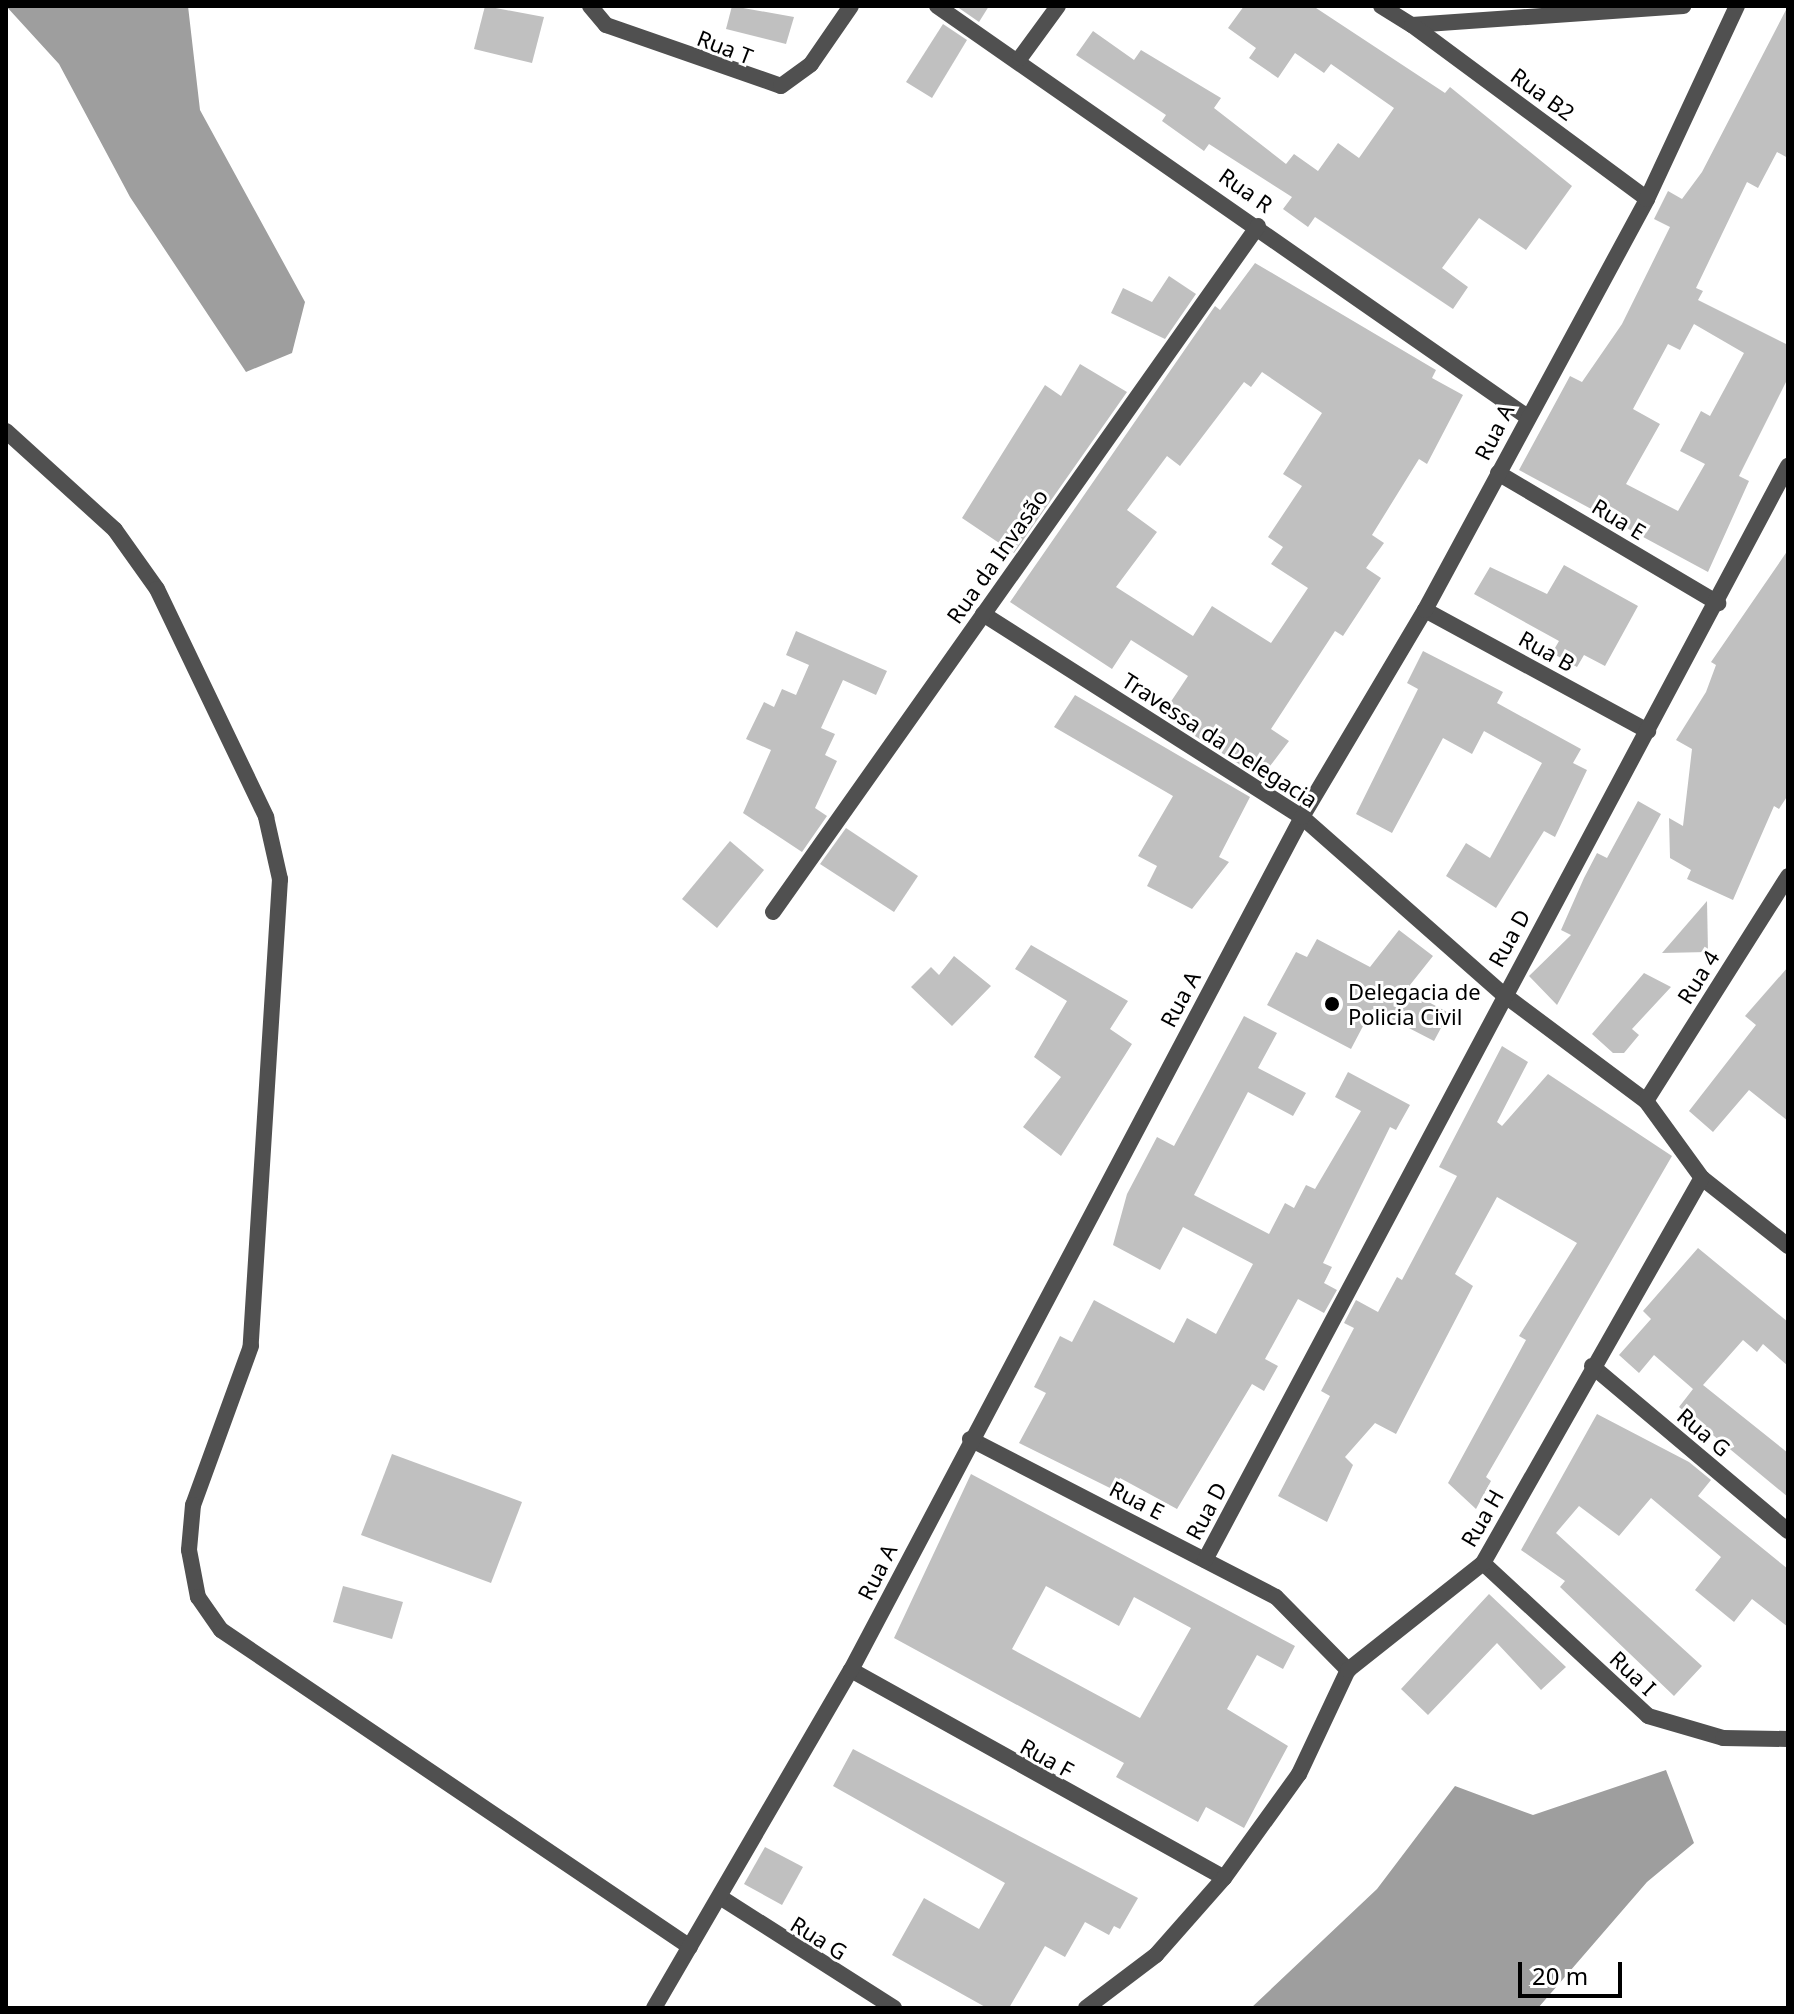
<!DOCTYPE html>
<meta charset="utf-8">
<style>
body{margin:0}
#map{position:relative;width:1794px;height:2014px;overflow:hidden;background:#fff;font-family:"Noto Sans",sans-serif}
div>[style]{position:absolute}
[style*='--x']{left:calc(var(--x)*1px);top:calc(var(--y)*1px);width:calc(var(--w)*1px);rotate:calc(var(--a)*1deg)}
.water>*{inset:0;background:#9e9e9e}
.building>*{inset:0;background:#c0c0c0}
.street>*{height:16px;margin:-8px;padding:0 8px;transform-origin:8px;border-radius:8px;background:#505050}
.dots>*{width:22px;height:22px;translate:-50% -50%;box-sizing:border-box;border:4px solid #fff;border-radius:50%}
span{translate:-50% -50%;white-space:nowrap;text-align:center;line-height:1.15;-webkit-text-stroke:6px #fff;paint-order:stroke}
.street-label{font-size:22px;color:#000}
.poi-label{font-size:22px;color:#000}
.left{translate:0 -50%;text-align:left}
.frame{position:absolute;inset:0;border:8px solid #000;pointer-events:none}
.scale{position:absolute;left:1518px;top:1962px;width:104px;height:36px;box-sizing:border-box;border:4px solid #000;border-top:0;padding-left:10px;font-size:24px;line-height:28px;white-space:nowrap;color:#000;-webkit-text-stroke:6px #fff;paint-order:stroke}
</style>
<div id="map">
<div class="water">
<div style="clip-path:polygon(6px 6px,188px 6px,200px 110px,305px 302px,292px 353px,246px 372px,130px 197px,59px 64px)"></div>
<div style="clip-path:polygon(1666px 1770px,1694px 1843px,1647px 1882px,1538px 2008px,1251px 2008px,1377px 1889px,1455px 1786px,1533px 1815px)"></div>
</div>
<div class="building">
<div style="clip-path:polygon(485px 6px,544px 17px,532px 63px,474px 49px)"></div>
<div style="clip-path:polygon(732px 6px,794px 17px,786px 44px,726px 29px)"></div>
<div style="clip-path:polygon(956px 6px,989px 6px,979px 22px)"></div>
<div style="clip-path:polygon(1244px 6px,1313px 6px,1445px 93px,1450px 87px,1572px 186px,1526px 250px,1479px 218px,1442px 268px,1468px 287px,1453px 309px,1315px 217px,1308px 227px,1283px 209px,1292px 197px,1209px 144px,1204px 151px,1162px 121px,1166px 115px,1076px 55px,1093px 31px,1134px 60px,1141px 50px,1221px 98px,1214px 108px,1286px 164px,1294px 154px,1318px 171px,1338px 143px,1359px 158px,1394px 108px,1331px 64px,1324px 73px,1295px 53px,1278px 78px,1249px 58px,1256px 48px,1228px 28px)"></div>
<div style="clip-path:polygon(evenodd,1788px 6px,1788px 158px,1777px 152px,1758px 188px,1747px 182px,1696px 288px,1703px 291px,1698px 300px,1788px 345px,1788px 378px,1739px 476px,1749px 481px,1708px 572px,1519px 470px,1570px 376px,1582px 382px,1622px 324px,1670px 227px,1654px 219px,1668px 191px,1682px 199px,1702px 172px,1788px 6px,1694px 324px,1744px 353px,1710px 416px,1701px 411px,1680px 451px,1705px 464px,1678px 511px,1626px 484px,1660px 424px,1633px 409px,1668px 344px,1680px 350px,1694px 324px)"></div>
<div style="clip-path:polygon(943px 24px,967px 40px,932px 98px,906px 82px)"></div>
<div style="clip-path:polygon(evenodd,1255px 263px,1436px 370px,1432px 378px,1463px 395px,1427px 464px,1419px 459px,1372px 535px,1384px 543px,1366px 568px,1381px 578px,1343px 636px,1335px 631px,1271px 729px,1289px 741px,1261px 778px,1162px 715px,1188px 676px,1131px 640px,1112px 669px,1010px 602px,1215px 306px,1220px 310px,1255px 263px,1262px 372px,1322px 413px,1283px 474px,1302px 486px,1268px 537px,1283px 547px,1271px 564px,1308px 588px,1271px 643px,1212px 606px,1193px 636px,1116px 587px,1157px 532px,1127px 510px,1167px 456px,1180px 466px,1244px 382px,1251px 387px,1262px 372px)"></div>
<div style="clip-path:polygon(1169px 276px,1196px 294px,1165px 339px,1111px 313px,1123px 288px,1152px 302px)"></div>
<div style="clip-path:polygon(1080px 364px,1127px 392px,1014px 553px,962px 518px,1045px 385px,1061px 396px)"></div>
<div style="clip-path:polygon(1788px 550px,1788px 795px,1779px 809px,1774px 806px,1733px 900px,1687px 879px,1691px 870px,1670px 858px,1669px 818px,1683px 826px,1692px 749px,1676px 740px,1706px 692px,1716px 665px,1711px 662px)"></div>
<div style="clip-path:polygon(1564px 565px,1638px 606px,1605px 666px,1584px 655px,1577px 667px,1552px 653px,1559px 641px,1474px 594px,1490px 567px,1547px 594px)"></div>
<div style="clip-path:polygon(796px 631px,887px 671px,876px 695px,843px 680px,821px 728px,835px 734px,825px 755px,837px 761px,815px 808px,827px 816px,802px 852px,743px 813px,771px 750px,746px 739px,764px 702px,774px 707px,782px 689px,796px 695px,809px 665px,786px 655px)"></div>
<div style="clip-path:polygon(1423px 651px,1503px 692px,1497px 703px,1581px 749px,1573px 763px,1587px 770px,1555px 837px,1544px 831px,1496px 908px,1446px 876px,1466px 843px,1490px 858px,1542px 763px,1484px 731px,1472px 754px,1443px 738px,1392px 833px,1356px 814px,1418px 689px,1407px 683px)"></div>
<div style="clip-path:polygon(1075px 695px,1250px 797px,1219px 857px,1229px 862px,1192px 909px,1147px 886px,1157px 866px,1138px 856px,1173px 796px,1054px 727px)"></div>
<div style="clip-path:polygon(1638px 801px,1661px 814px,1557px 1005px,1529px 976px,1571px 935px,1561px 930px,1584px 878px,1597px 853px,1607px 858px)"></div>
<div style="clip-path:polygon(846px 828px,918px 876px,894px 912px,820px 864px)"></div>
<div style="clip-path:polygon(730px 841px,764px 870px,717px 928px,682px 899px)"></div>
<div style="clip-path:polygon(1707px 901px,1708px 952px,1662px 953px)"></div>
<div style="clip-path:polygon(1399px 930px,1433px 956px,1406px 990px,1449px 1013px,1434px 1041px,1372px 1009px,1351px 1049px,1267px 1005px,1296px 952px,1307px 957px,1317px 939px,1370px 967px)"></div>
<div style="clip-path:polygon(1031px 945px,1128px 1001px,1110px 1029px,1132px 1044px,1061px 1156px,1023px 1127px,1061px 1077px,1034px 1057px,1067px 1001px,1015px 969px)"></div>
<div style="clip-path:polygon(954px 956px,991px 986px,952px 1026px,911px 987px,931px 967px,939px 975px)"></div>
<div style="clip-path:polygon(1788px 967px,1788px 1121px,1749px 1090px,1713px 1132px,1689px 1111px,1756px 1025px,1745px 1016px)"></div>
<div style="clip-path:polygon(1644px 973px,1671px 987px,1632px 1029px,1639px 1035px,1624px 1053px,1613px 1053px,1592px 1034px)"></div>
<div style="clip-path:polygon(1244px 1016px,1277px 1033px,1258px 1068px,1306px 1093px,1293px 1116px,1248px 1092px,1194px 1195px,1269px 1234px,1285px 1203px,1294px 1208px,1306px 1185px,1315px 1189px,1361px 1111px,1335px 1097px,1348px 1072px,1410px 1105px,1396px 1130px,1390px 1127px,1323px 1263px,1332px 1267px,1324px 1283px,1337px 1290px,1324px 1313px,1298px 1299px,1265px 1359px,1278px 1366px,1264px 1391px,1252px 1384px,1177px 1509px,1120px 1478px,1114px 1490px,1019px 1443px,1046px 1393px,1034px 1387px,1060px 1336px,1072px 1342px,1094px 1300px,1174px 1343px,1187px 1318px,1216px 1334px,1253px 1264px,1183px 1227px,1160px 1270px,1113px 1245px,1127px 1194px,1157px 1137px,1174px 1146px)"></div>
<div style="clip-path:polygon(1502px 1046px,1528px 1062px,1497px 1122px,1502px 1126px,1548px 1074px,1672px 1156px,1486px 1477px,1491px 1481px,1476px 1509px,1448px 1483px,1526px 1340px,1519px 1336px,1577px 1243px,1497px 1197px,1455px 1274px,1473px 1286px,1396px 1434px,1375px 1423px,1345px 1457px,1353px 1465px,1327px 1522px,1278px 1496px,1330px 1396px,1321px 1391px,1354px 1328px,1344px 1323px,1356px 1300px,1378px 1312px,1397px 1277px,1402px 1280px,1457px 1176px,1439px 1167px)"></div>
<div style="clip-path:polygon(1698px 1248px,1788px 1322px,1788px 1366px,1763px 1344px,1757px 1352px,1743px 1340px,1703px 1385px,1788px 1453px,1788px 1497px,1679px 1407px,1693px 1389px,1654px 1355px,1639px 1373px,1619px 1355px,1651px 1319px,1643px 1311px)"></div>
<div style="clip-path:polygon(1597px 1414px,1689px 1462px,1711px 1480px,1698px 1496px,1788px 1569px,1788px 1627px,1752px 1599px,1734px 1622px,1695px 1590px,1721px 1557px,1651px 1498px,1619px 1536px,1579px 1506px,1556px 1533px,1702px 1666px,1674px 1696px,1560px 1587px,1565px 1581px,1521px 1550px)"></div>
<div style="clip-path:polygon(392px 1454px,522px 1502px,491px 1583px,361px 1535px)"></div>
<div style="clip-path:polygon(evenodd,971px 1474px,1295px 1646px,1283px 1669px,1257px 1655px,1227px 1709px,1288px 1746px,1244px 1828px,1206px 1807px,1198px 1822px,1116px 1777px,1124px 1763px,894px 1638px,971px 1474px,1046px 1586px,1119px 1626px,1134px 1597px,1191px 1628px,1140px 1718px,1012px 1649px,1046px 1586px)"></div>
<div style="clip-path:polygon(343px 1586px,403px 1602px,392px 1639px,333px 1622px)"></div>
<div style="clip-path:polygon(1489px 1594px,1566px 1667px,1541px 1690px,1497px 1643px,1428px 1715px,1401px 1689px)"></div>
<div style="clip-path:polygon(853px 1749px,1138px 1898px,1120px 1929px,1114px 1926px,1109px 1935px,1085px 1922px,1065px 1957px,1045px 1946px,1009px 2008px,987px 2008px,892px 1955px,924px 1898px,979px 1929px,1005px 1883px,833px 1786px)"></div>
<div style="clip-path:polygon(765px 1847px,803px 1867px,782px 1905px,744px 1884px)"></div>
</div>
<div class="street">
<div style="--x:590;--y:6;--w:25;--a:50"></div>
<div style="--x:606;--y:25;--w:185;--a:19.2"></div>
<div style="--x:781;--y:86;--w:37;--a:-36"></div>
<div style="--x:811;--y:64;--w:70;--a:-55.4"></div>
<div style="--x:937;--y:6;--w:718;--a:34.84"></div>
<div style="--x:1381;--y:6;--w:36;--a:32"></div>
<div style="--x:1412;--y:25;--w:272;--a:-4"></div>
<div style="--x:1412;--y:25;--w:292;--a:36.5"></div>
<div style="--x:1020;--y:58;--w:64;--a:-53.8"></div>
<div style="--x:6;--y:431;--w:147;--a:42.2"></div>
<div style="--x:115;--y:530;--w:72;--a:54.6"></div>
<div style="--x:157;--y:589;--w:253;--a:64.4"></div>
<div style="--x:266;--y:817;--w:64;--a:77.3"></div>
<div style="--x:280;--y:879;--w:468;--a:93.6"></div>
<div style="--x:251;--y:1346;--w:169;--a:110"></div>
<div style="--x:193;--y:1505;--w:45;--a:95.1"></div>
<div style="--x:189;--y:1550;--w:48;--a:79.2"></div>
<div style="--x:198;--y:1597;--w:40;--a:55.1"></div>
<div style="--x:221;--y:1630;--w:566;--a:34.06"></div>
<div style="--x:1498;--y:473;--w:256;--a:30.6"></div>
<div style="--x:1425;--y:610;--w:254;--a:28.5"></div>
<div style="--x:983;--y:614;--w:378;--a:32.5"></div>
<div style="--x:1302;--y:817;--w:268;--a:41.4"></div>
<div style="--x:1503;--y:994;--w:179;--a:36.8"></div>
<div style="--x:1646;--y:1101;--w:95;--a:54"></div>
<div style="--x:1702;--y:1178;--w:110;--a:38.3"></div>
<div style="--x:773;--y:912;--w:840;--a:-54.74"></div>
<div style="--x:1646;--y:1101;--w:266;--a:-57.7"></div>
<div style="--x:1592;--y:1366;--w:256;--a:40.1"></div>
<div style="--x:970;--y:1439;--w:344;--a:27.3"></div>
<div style="--x:1276;--y:1597;--w:103;--a:45.4"></div>
<div style="--x:1205;--y:1560;--w:1240;--a:-61.95"></div>
<div style="--x:1483;--y:1563;--w:225;--a:42.8"></div>
<div style="--x:1648;--y:1716;--w:78;--a:16.3"></div>
<div style="--x:1723;--y:1738;--w:65;--a:0.9"></div>
<div style="--x:851;--y:1670;--w:427;--a:29.1"></div>
<div style="--x:723;--y:1899;--w:203;--a:32.5"></div>
<div style="--x:654;--y:2008;--w:391;--a:-59.8"></div>
<div style="--x:851;--y:1670;--w:965;--a:-62.13"></div>
<div style="--x:1302;--y:817;--w:241;--a:-59.3"></div>
<div style="--x:1425;--y:610;--w:467;--a:-61.6"></div>
<div style="--x:1647;--y:199;--w:213;--a:-65"></div>
<div style="--x:1086;--y:2008;--w:88;--a:-37.1"></div>
<div style="--x:1156;--y:1955;--w:103;--a:-48.6"></div>
<div style="--x:1224;--y:1878;--w:128;--a:-54.2"></div>
<div style="--x:1299;--y:1774;--w:115;--a:-64.8"></div>
<div style="--x:1348;--y:1670;--w:172;--a:-38.4"></div>
<div style="--x:1483;--y:1563;--w:443;--a:-60.4"></div>
</div>
<div class="dots">
<div style="left:1332px;top:1004px;background:#000"></div>
</div>
<div class="street-label">
<span style="left:725px;top:47px;rotate:21deg">Rua T</span>
<span style="left:1543px;top:94px;rotate:36deg">Rua B2</span>
<span style="left:1246px;top:190px;rotate:35deg">Rua R</span>
<span style="left:1494px;top:432px;rotate:-63deg">Rua A</span>
<span style="left:1619px;top:519px;rotate:31deg">Rua E</span>
<span style="left:997px;top:556px;rotate:-55deg">Rua da Invasão</span>
<span style="left:1547px;top:651px;rotate:29deg">Rua B</span>
<span style="left:1220px;top:740px;rotate:33deg">Travessa da Delegacia</span>
<span style="left:1509px;top:938px;rotate:-61deg">Rua D</span>
<span style="left:1698px;top:977px;rotate:-58deg">Rua 4</span>
<span style="left:1180px;top:999px;rotate:-62deg">Rua A</span>
<span style="left:1704px;top:1432px;rotate:40deg">Rua G</span>
<span style="left:1137px;top:1500px;rotate:27deg">Rua E</span>
<span style="left:1206px;top:1511px;rotate:-62deg">Rua D</span>
<span style="left:1482px;top:1518px;rotate:-60deg">Rua H</span>
<span style="left:877px;top:1572px;rotate:-63deg">Rua A</span>
<span style="left:1633px;top:1673px;rotate:43deg">Rua I</span>
<span style="left:1047px;top:1758px;rotate:29deg">Rua F</span>
<span style="left:819px;top:1938px;rotate:32deg">Rua G</span>
</div>
<div class="poi-label">
<span class="left" style="left:1348px;top:1004px">Delegacia de<br>Policia Civil</span>
</div>
<div class="frame"></div>
<div class="scale">20 m</div>
</div>
